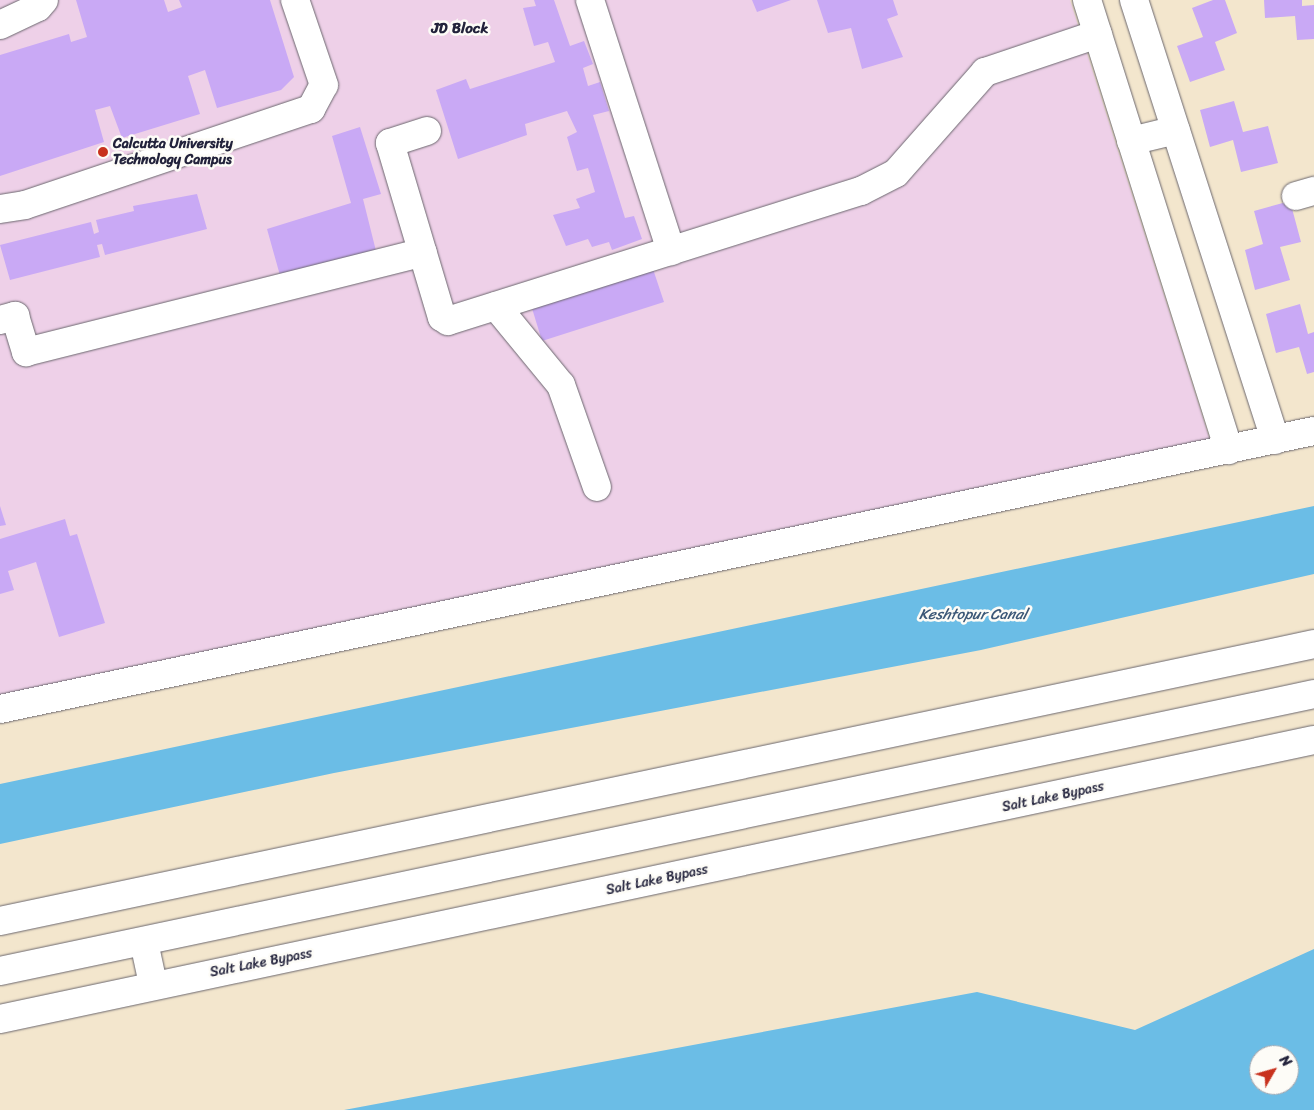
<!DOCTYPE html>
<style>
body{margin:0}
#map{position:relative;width:1314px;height:1110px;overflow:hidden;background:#f3e6cd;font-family:Sriracha,sans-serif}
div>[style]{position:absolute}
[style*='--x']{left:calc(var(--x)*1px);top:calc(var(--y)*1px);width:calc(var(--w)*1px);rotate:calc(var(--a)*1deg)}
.built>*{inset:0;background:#eed0e8}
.water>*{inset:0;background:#6bbde6}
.building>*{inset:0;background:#c9a9f5}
.roads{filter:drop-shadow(0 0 1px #6b676e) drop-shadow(0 0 1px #6b676e)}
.minor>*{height:28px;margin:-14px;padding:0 14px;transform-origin:14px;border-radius:14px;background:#fff}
.major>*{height:28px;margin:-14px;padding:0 14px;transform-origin:14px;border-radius:14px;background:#fff}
.dots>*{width:14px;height:14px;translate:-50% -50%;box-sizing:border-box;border:2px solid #fdfcf7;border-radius:50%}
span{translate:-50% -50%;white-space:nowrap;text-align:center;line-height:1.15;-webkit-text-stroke:5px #fdfcf7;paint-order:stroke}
.poi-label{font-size:14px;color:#22223b;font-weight:700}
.left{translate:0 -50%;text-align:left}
.street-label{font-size:14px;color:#22223b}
.neighbourhood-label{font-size:15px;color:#22223b;font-weight:700}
.water-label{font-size:15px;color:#3c5877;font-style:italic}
.north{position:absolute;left:1249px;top:1045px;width:50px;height:50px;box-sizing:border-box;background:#fdfcf7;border:1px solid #a5a5ac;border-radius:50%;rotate:52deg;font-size:14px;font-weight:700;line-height:20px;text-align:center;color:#22223b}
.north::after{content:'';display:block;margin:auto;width:18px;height:22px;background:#c8321e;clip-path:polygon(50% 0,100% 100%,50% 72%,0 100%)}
</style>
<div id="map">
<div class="built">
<div style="clip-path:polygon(0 0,1070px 0,1210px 440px,0 698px)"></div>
</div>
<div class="water">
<div style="clip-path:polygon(1314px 506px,1314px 574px,981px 650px,334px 773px,0 844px,0 784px)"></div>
<div style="clip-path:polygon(evenodd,1314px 949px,1314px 1110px,344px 1110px,977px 992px,1135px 1030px,1314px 949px,1259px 1055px,1289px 1055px,1289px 1085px,1259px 1085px,1259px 1055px)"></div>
</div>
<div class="building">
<div style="clip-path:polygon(76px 0,164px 0,168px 12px,182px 7px,179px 0,270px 0,294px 77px,281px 90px,217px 108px,205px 70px,188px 76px,200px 114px,122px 138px,110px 106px,95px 110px,104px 142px,0 176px,0 55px,69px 34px,71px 42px,87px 37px)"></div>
<div style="clip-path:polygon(534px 0,554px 0,570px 46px,584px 41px,593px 64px,583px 68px,588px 86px,600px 82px,609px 111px,593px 115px,625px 218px,634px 216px,642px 239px,612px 250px,609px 242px,592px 247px,588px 239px,566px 246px,553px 215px,580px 208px,576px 199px,595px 192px,588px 168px,577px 171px,567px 137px,577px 132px,567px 111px,525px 124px,527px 135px,458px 159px,436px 90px,466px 79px,470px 89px,555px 62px,548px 42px,534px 46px,523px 8px,536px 6px)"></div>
<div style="clip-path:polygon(752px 0,791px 0,757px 12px)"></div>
<div style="clip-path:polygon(817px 0,893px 0,898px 15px,887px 19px,903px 57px,862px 69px,851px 28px,828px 33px)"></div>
<div style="clip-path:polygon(1213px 0,1225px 0,1237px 33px,1215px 42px,1225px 70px,1190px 82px,1177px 46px,1203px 37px,1192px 8px)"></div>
<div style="clip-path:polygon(1264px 0,1302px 0,1302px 6px,1314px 5px,1314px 39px,1297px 40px,1295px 16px,1265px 18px)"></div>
<div style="clip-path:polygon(1234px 101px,1243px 132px,1268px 126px,1278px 163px,1241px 172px,1233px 140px,1210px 147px,1200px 110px)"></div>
<div style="clip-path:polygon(360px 127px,381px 194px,363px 199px,376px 251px,281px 279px,267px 229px,351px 203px,332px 136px)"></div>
<div style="clip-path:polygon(197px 194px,207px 229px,105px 255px,102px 244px,97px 245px,100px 257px,10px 280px,0 245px,91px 222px,94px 234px,99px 232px,96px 220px,134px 211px,133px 206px)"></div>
<div style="clip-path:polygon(1290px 201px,1301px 242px,1280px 247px,1290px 280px,1255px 290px,1245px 250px,1263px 244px,1254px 211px)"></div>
<div style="clip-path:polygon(652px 266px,664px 302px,542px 341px,531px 305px)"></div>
<div style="clip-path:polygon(1300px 304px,1308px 334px,1314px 332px,1314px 372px,1307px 374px,1299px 347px,1276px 353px,1266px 314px)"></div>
<div style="clip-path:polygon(0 506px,6px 525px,0 526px)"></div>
<div style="clip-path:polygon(65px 519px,70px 536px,77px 534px,105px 623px,59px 637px,36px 562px,8px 571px,14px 590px,0 594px,0 539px)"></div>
</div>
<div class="roads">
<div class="minor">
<div style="--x:590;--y:0;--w:264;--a:72.1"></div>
<div style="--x:1087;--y:0;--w:472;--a:72.5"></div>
<div style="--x:1134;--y:0;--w:462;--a:72.2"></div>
<div style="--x:0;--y:25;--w:42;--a:-25.3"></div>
<div style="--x:38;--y:7;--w:9;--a:-49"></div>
<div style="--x:427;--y:131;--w:39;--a:162"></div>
<div style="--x:390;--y:143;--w:182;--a:73.4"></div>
<div style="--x:442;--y:317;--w:7;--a:34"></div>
<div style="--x:448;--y:321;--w:433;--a:-17.5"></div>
<div style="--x:861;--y:191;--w:39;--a:-27"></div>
<div style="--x:896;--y:173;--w:135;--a:-48.6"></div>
<div style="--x:985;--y:72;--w:119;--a:-18.6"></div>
<div style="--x:1131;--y:141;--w:46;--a:-13.7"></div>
<div style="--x:1296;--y:196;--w:19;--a:-16"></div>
<div style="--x:0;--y:209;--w:25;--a:-9"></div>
<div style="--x:25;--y:205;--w:302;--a:-18.6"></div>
<div style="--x:311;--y:109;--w:27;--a:-62"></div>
<div style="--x:324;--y:85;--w:90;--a:-108.8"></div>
<div style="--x:496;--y:306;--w:102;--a:50.6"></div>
<div style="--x:561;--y:385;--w:108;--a:70.6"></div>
<div style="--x:0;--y:320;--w:16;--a:-15"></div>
<div style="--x:15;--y:316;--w:38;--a:73"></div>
<div style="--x:26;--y:352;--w:409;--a:-14.1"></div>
<div style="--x:0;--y:709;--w:1343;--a:-11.95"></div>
<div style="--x:144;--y:942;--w:43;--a:77.9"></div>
</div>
<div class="major">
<div style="--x:0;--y:921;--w:1343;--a:-11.9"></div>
<div style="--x:0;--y:971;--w:1343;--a:-11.9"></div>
<div style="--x:0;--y:1019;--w:1343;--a:-11.99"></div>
</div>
</div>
<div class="dots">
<div style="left:103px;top:152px;background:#c8321e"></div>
</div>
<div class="poi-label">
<span class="left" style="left:113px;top:152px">Calcutta University<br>Technology Campus</span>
</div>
<div class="street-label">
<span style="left:1053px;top:797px;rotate:-12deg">Salt Lake Bypass</span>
<span style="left:657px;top:880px;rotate:-12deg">Salt Lake Bypass</span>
<span style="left:261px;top:963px;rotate:-11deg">Salt Lake Bypass</span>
</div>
<div class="neighbourhood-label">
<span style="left:460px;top:29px">JD Block</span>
</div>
<div class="water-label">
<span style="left:973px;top:615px">Keshtopur Canal</span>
</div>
<div class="north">N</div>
</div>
